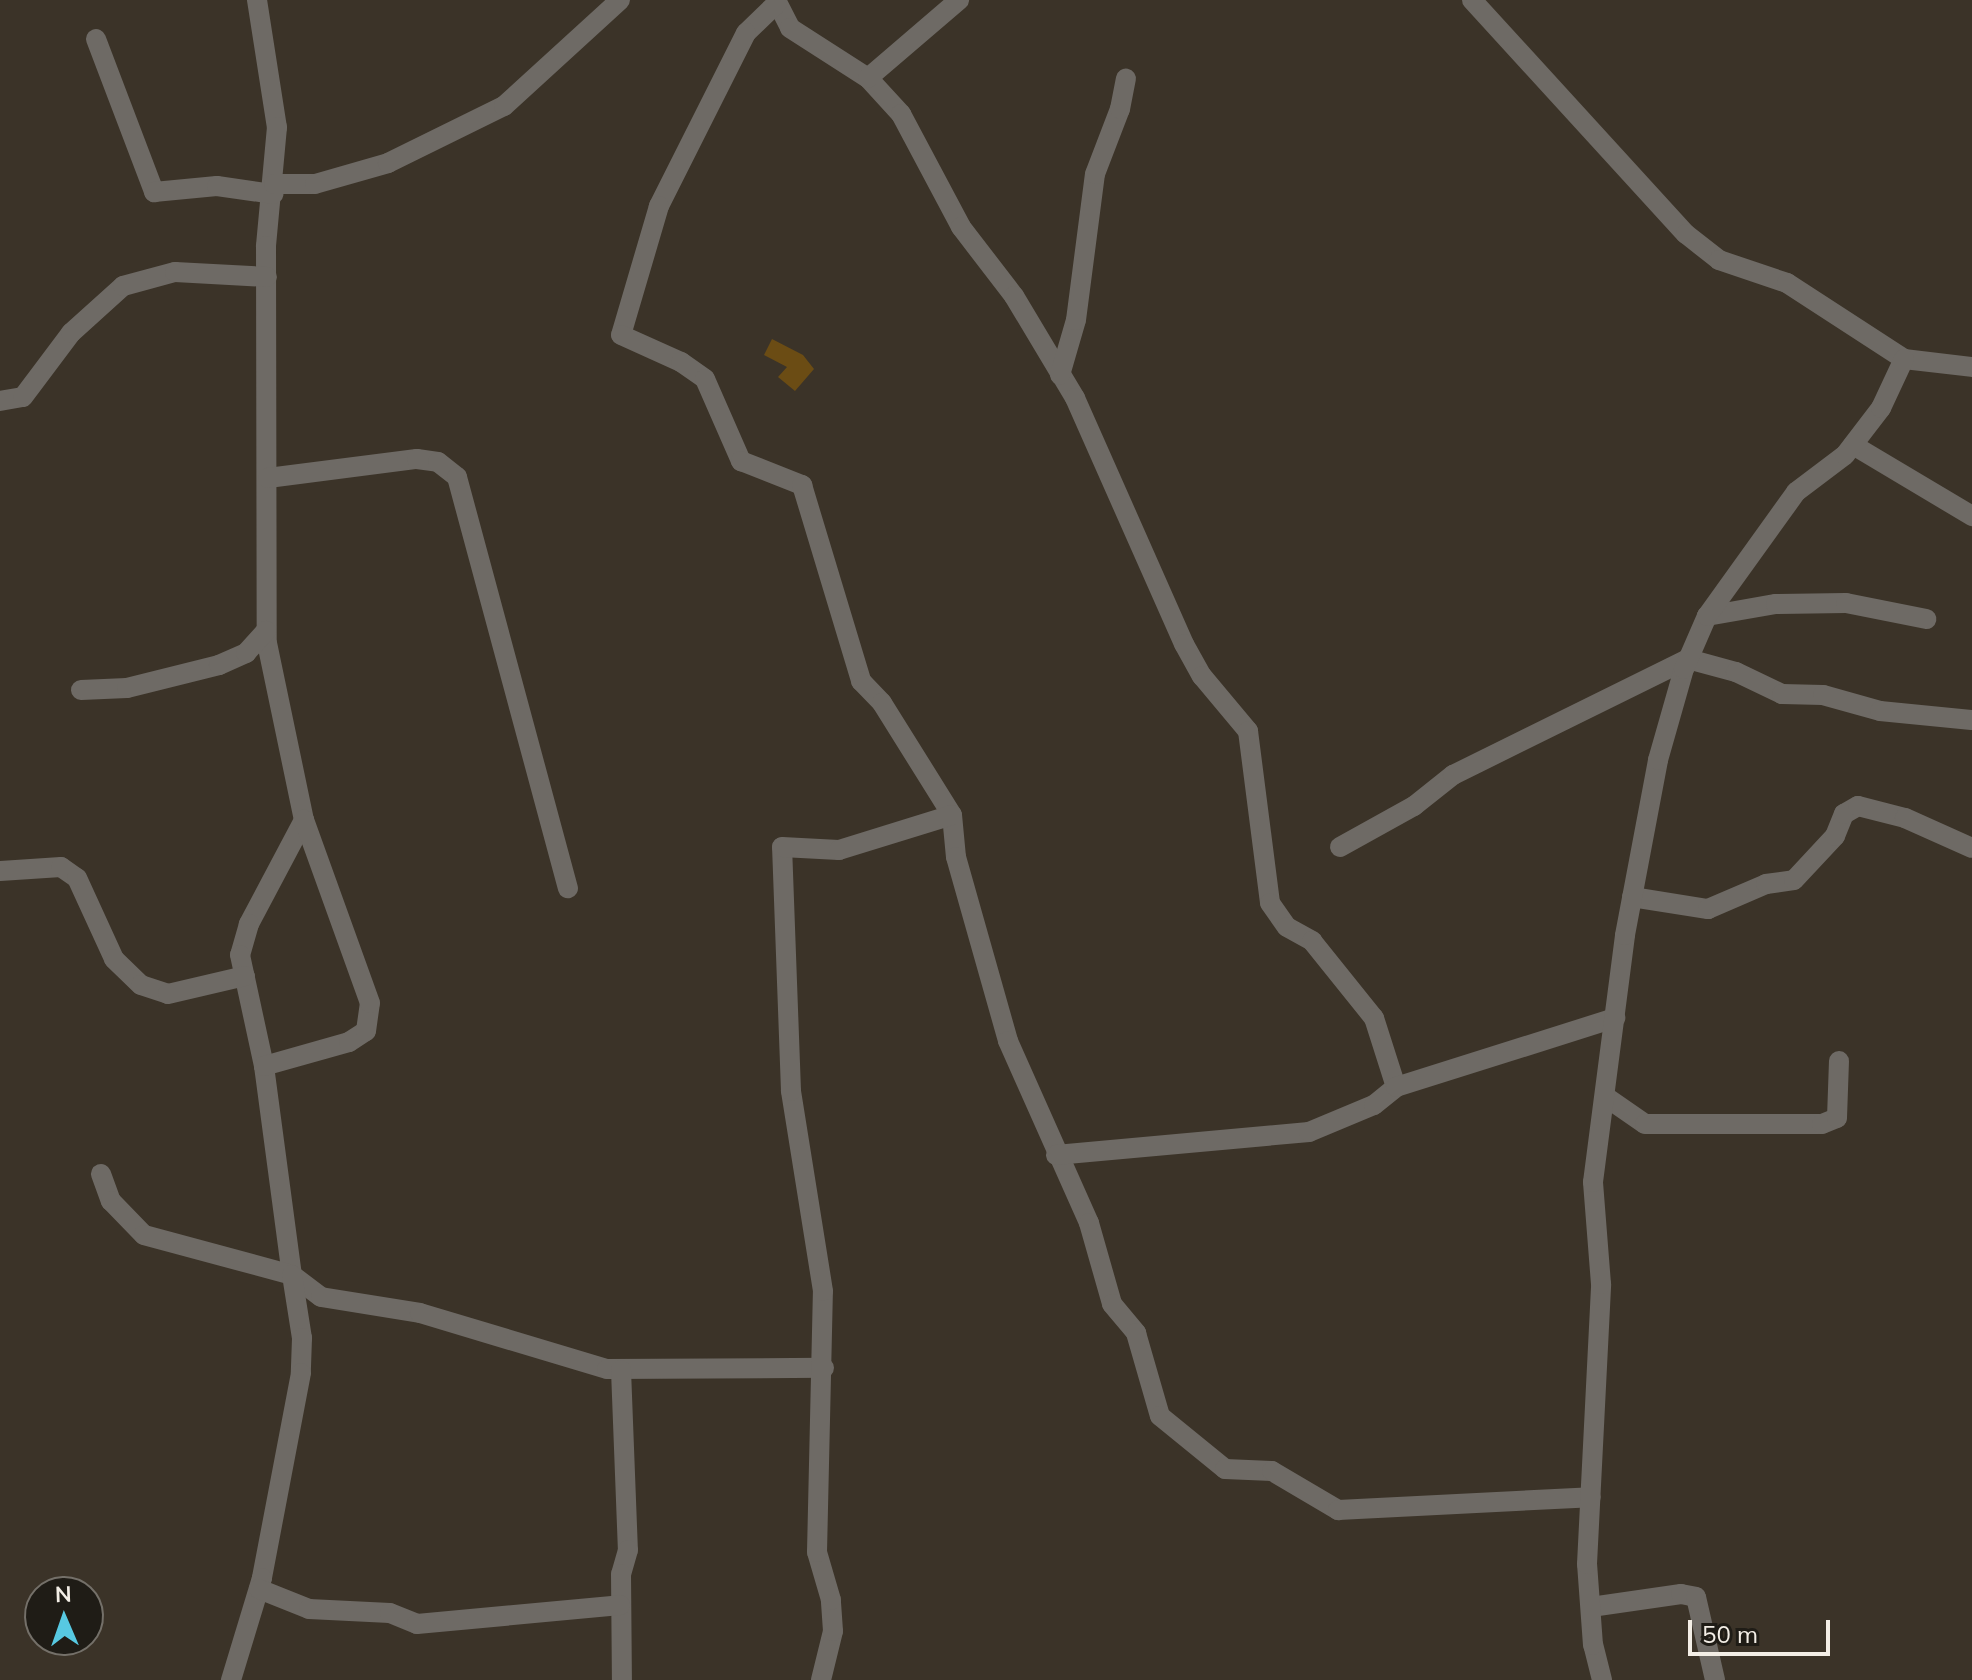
<!DOCTYPE html>
<style>
body{margin:0}
#map{position:relative;width:1972px;height:1680px;overflow:hidden;background:#3b3328;font-family:Mulish,sans-serif}
div>[style]{position:absolute}
[style*='--x']{left:calc(var(--x)*1px);top:calc(var(--y)*1px);width:calc(var(--w)*1px);rotate:calc(var(--a)*1deg)}
.building>*{inset:0;background:#6b4c14}
.minor>*{height:20px;margin:-10px;padding:0 10px;transform-origin:10px;border-radius:10px;background:#6e6a65}
span{translate:-50% -50%;white-space:nowrap;text-align:center;line-height:1.15;-webkit-text-stroke:8px #1f1c16;paint-order:stroke}
.north{position:absolute;left:24px;top:1576px;width:80px;height:80px;box-sizing:border-box;background:#1f1c16;border:2px solid #747069;border-radius:50%;rotate:358deg;font-size:22px;font-weight:700;line-height:32px;text-align:center;color:#f3eee6}
.north::after{content:'';display:block;margin:auto;width:28px;height:36px;background:#57c9e2;clip-path:polygon(50% 0,100% 100%,50% 72%,0 100%)}
.scale{position:absolute;left:1688px;top:1620px;width:142px;height:36px;box-sizing:border-box;border:4px solid #f3eee6;border-top:0;padding-left:10px;font-size:24px;line-height:28px;white-space:nowrap;color:#f3eee6;-webkit-text-stroke:6px #1f1c16;paint-order:stroke}
</style>
<div id="map">
<div class="building">
<div style="clip-path:polygon(772px 339px,803px 355px,814px 369px,795px 391px,778px 377px,787px 367px,764px 355px)"></div>
</div>
<div class="minor">
<div style="--x:257;--y:0;--w:129;--a:81.1"></div>
<div style="--x:277;--y:127;--w:120;--a:95.3"></div>
<div style="--x:266;--y:246;--w:397;--a:89.9"></div>
<div style="--x:267;--y:643;--w:181;--a:78.2"></div>
<div style="--x:304;--y:820;--w:118;--a:117.9"></div>
<div style="--x:249;--y:924;--w:32;--a:106"></div>
<div style="--x:240;--y:955;--w:114;--a:77.8"></div>
<div style="--x:264;--y:1066;--w:211;--a:82.4"></div>
<div style="--x:292;--y:1275;--w:36;--a:37"></div>
<div style="--x:321;--y:1297;--w:100;--a:9.2"></div>
<div style="--x:420;--y:1313;--w:195;--a:16.7"></div>
<div style="--x:607;--y:1369;--w:217;--a:-0.3"></div>
<div style="--x:776;--y:0;--w:31;--a:63"></div>
<div style="--x:790;--y:28;--w:93;--a:32.7"></div>
<div style="--x:868;--y:78;--w:49;--a:47.5"></div>
<div style="--x:901;--y:114;--w:128;--a:62"></div>
<div style="--x:961;--y:227;--w:87;--a:52.5"></div>
<div style="--x:1014;--y:296;--w:119;--a:59.1"></div>
<div style="--x:1075;--y:398;--w:269;--a:66.1"></div>
<div style="--x:1184;--y:644;--w:37;--a:61"></div>
<div style="--x:1202;--y:676;--w:72;--a:50.1"></div>
<div style="--x:1248;--y:731;--w:173;--a:82.7"></div>
<div style="--x:1270;--y:903;--w:29;--a:55"></div>
<div style="--x:1287;--y:927;--w:29;--a:29"></div>
<div style="--x:1312;--y:941;--w:99;--a:51.2"></div>
<div style="--x:1374;--y:1018;--w:72;--a:72.3"></div>
<div style="--x:1472;--y:0;--w:317;--a:47.6"></div>
<div style="--x:1686;--y:234;--w:42;--a:38.2"></div>
<div style="--x:1719;--y:260;--w:72;--a:18.7"></div>
<div style="--x:1787;--y:283;--w:140;--a:33"></div>
<div style="--x:1904;--y:359;--w:68;--a:6.7"></div>
<div style="--x:777;--y:3;--w:43;--a:135.9"></div>
<div style="--x:746;--y:33;--w:194;--a:116.7"></div>
<div style="--x:659;--y:206;--w:134;--a:106.4"></div>
<div style="--x:621;--y:335;--w:66;--a:24.2"></div>
<div style="--x:681;--y:362;--w:29;--a:35"></div>
<div style="--x:705;--y:379;--w:90;--a:66.3"></div>
<div style="--x:741;--y:461;--w:66;--a:21.5"></div>
<div style="--x:802;--y:485;--w:205;--a:73.2"></div>
<div style="--x:861;--y:681;--w:30;--a:46"></div>
<div style="--x:882;--y:703;--w:132;--a:58"></div>
<div style="--x:952;--y:815;--w:42;--a:84.6"></div>
<div style="--x:956;--y:857;--w:191;--a:74.2"></div>
<div style="--x:1008;--y:1041;--w:199;--a:66"></div>
<div style="--x:1089;--y:1223;--w:84;--a:74.1"></div>
<div style="--x:1112;--y:1304;--w:38;--a:50"></div>
<div style="--x:1136;--y:1333;--w:86;--a:73.9"></div>
<div style="--x:1160;--y:1416;--w:84;--a:39.2"></div>
<div style="--x:1225;--y:1469;--w:47;--a:2.4"></div>
<div style="--x:1272;--y:1471;--w:77;--a:30.6"></div>
<div style="--x:1338;--y:1510;--w:253;--a:-2.9"></div>
<div style="--x:96;--y:39;--w:164;--a:69.2"></div>
<div style="--x:154;--y:192;--w:63;--a:-5.4"></div>
<div style="--x:217;--y:186;--w:57;--a:8.1"></div>
<div style="--x:868;--y:78;--w:120;--a:-40.6"></div>
<div style="--x:274;--y:184;--w:41;--a:0"></div>
<div style="--x:315;--y:184;--w:76;--a:-16"></div>
<div style="--x:388;--y:163;--w:129;--a:-26.2"></div>
<div style="--x:504;--y:106;--w:157;--a:-42.4"></div>
<div style="--x:1060;--y:375;--w:57;--a:-73.8"></div>
<div style="--x:1076;--y:320;--w:147;--a:-82.6"></div>
<div style="--x:1095;--y:174;--w:70;--a:-69"></div>
<div style="--x:1120;--y:109;--w:31;--a:-79"></div>
<div style="--x:0;--y:401;--w:23;--a:-10"></div>
<div style="--x:23;--y:397;--w:80;--a:-53.1"></div>
<div style="--x:71;--y:333;--w:70;--a:-42.1"></div>
<div style="--x:123;--y:286;--w:54;--a:-15.1"></div>
<div style="--x:175;--y:272;--w:92;--a:3.1"></div>
<div style="--x:1853;--y:445;--w:139;--a:30.8"></div>
<div style="--x:268;--y:478;--w:150;--a:-7.3"></div>
<div style="--x:417;--y:459;--w:21;--a:8"></div>
<div style="--x:438;--y:462;--w:24;--a:38"></div>
<div style="--x:457;--y:477;--w:426;--a:74.9"></div>
<div style="--x:1707;--y:616;--w:70;--a:-9.9"></div>
<div style="--x:1776;--y:604;--w:70;--a:-0.8"></div>
<div style="--x:1846;--y:603;--w:82;--a:11.3"></div>
<div style="--x:81;--y:690;--w:46;--a:-2.5"></div>
<div style="--x:127;--y:688;--w:95;--a:-14"></div>
<div style="--x:219;--y:665;--w:30;--a:-24"></div>
<div style="--x:246;--y:653;--w:30;--a:-48"></div>
<div style="--x:1340;--y:847;--w:85;--a:-29"></div>
<div style="--x:1414;--y:806;--w:50;--a:-38.5"></div>
<div style="--x:1453;--y:775;--w:262;--a:-26.3"></div>
<div style="--x:1688;--y:659;--w:50;--a:15.2"></div>
<div style="--x:1736;--y:672;--w:51;--a:25.6"></div>
<div style="--x:1782;--y:694;--w:41;--a:1.4"></div>
<div style="--x:1823;--y:695;--w:59;--a:15.7"></div>
<div style="--x:1880;--y:711;--w:92;--a:5.6"></div>
<div style="--x:0;--y:871;--w:61;--a:-3.8"></div>
<div style="--x:61;--y:867;--w:19;--a:35"></div>
<div style="--x:77;--y:878;--w:89;--a:65.4"></div>
<div style="--x:114;--y:959;--w:37;--a:44"></div>
<div style="--x:141;--y:985;--w:28;--a:18"></div>
<div style="--x:168;--y:994;--w:79;--a:-13.2"></div>
<div style="--x:1632;--y:897;--w:77;--a:9"></div>
<div style="--x:1708;--y:909;--w:63;--a:-23.3"></div>
<div style="--x:1766;--y:884;--w:28;--a:-8"></div>
<div style="--x:1794;--y:880;--w:60;--a:-47"></div>
<div style="--x:1835;--y:836;--w:24;--a:-68"></div>
<div style="--x:1844;--y:814;--w:16;--a:-30"></div>
<div style="--x:1858;--y:806;--w:49;--a:14.3"></div>
<div style="--x:1905;--y:818;--w:73;--a:24.1"></div>
<div style="--x:264;--y:1066;--w:88;--a:-15.8"></div>
<div style="--x:349;--y:1042;--w:20;--a:-33"></div>
<div style="--x:366;--y:1031;--w:28;--a:-82"></div>
<div style="--x:370;--y:1003;--w:195;--a:-109.8"></div>
<div style="--x:1606;--y:1097;--w:47;--a:34.7"></div>
<div style="--x:1645;--y:1124;--w:177;--a:0"></div>
<div style="--x:1822;--y:1124;--w:16;--a:-22"></div>
<div style="--x:1837;--y:1118;--w:57;--a:-88"></div>
<div style="--x:1056;--y:1155;--w:254;--a:-5.2"></div>
<div style="--x:1309;--y:1132;--w:70;--a:-22.6"></div>
<div style="--x:1374;--y:1105;--w:28;--a:-39"></div>
<div style="--x:1396;--y:1087;--w:230;--a:-17.5"></div>
<div style="--x:101;--y:1174;--w:29;--a:70"></div>
<div style="--x:111;--y:1201;--w:47;--a:45.9"></div>
<div style="--x:144;--y:1235;--w:153;--a:15.1"></div>
<div style="--x:292;--y:1275;--w:64;--a:81"></div>
<div style="--x:302;--y:1338;--w:35;--a:92"></div>
<div style="--x:301;--y:1373;--w:209;--a:100.8"></div>
<div style="--x:262;--y:1578;--w:107;--a:106.9"></div>
<div style="--x:621;--y:1370;--w:180;--a:87.8"></div>
<div style="--x:628;--y:1550;--w:25;--a:106"></div>
<div style="--x:621;--y:1574;--w:106;--a:89.5"></div>
<div style="--x:259;--y:1589;--w:54;--a:21.8"></div>
<div style="--x:309;--y:1609;--w:81;--a:2.8"></div>
<div style="--x:390;--y:1613;--w:29;--a:22"></div>
<div style="--x:417;--y:1624;--w:204;--a:-5.3"></div>
<div style="--x:1591;--y:1607;--w:91;--a:-8.2"></div>
<div style="--x:1681;--y:1594;--w:15;--a:11"></div>
<div style="--x:1696;--y:1597;--w:85;--a:77.1"></div>
<div style="--x:821;--y:1680;--w:50;--a:-76.2"></div>
<div style="--x:833;--y:1631;--w:31;--a:-94"></div>
<div style="--x:831;--y:1600;--w:50;--a:-106.3"></div>
<div style="--x:817;--y:1552;--w:261;--a:-88.7"></div>
<div style="--x:823;--y:1291;--w:203;--a:-99.1"></div>
<div style="--x:791;--y:1091;--w:244;--a:-92.1"></div>
<div style="--x:782;--y:847;--w:57;--a:3"></div>
<div style="--x:839;--y:850;--w:118;--a:-17.2"></div>
<div style="--x:1602;--y:1680;--w:36;--a:-104"></div>
<div style="--x:1593;--y:1645;--w:81;--a:-94.2"></div>
<div style="--x:1587;--y:1564;--w:280;--a:-87.1"></div>
<div style="--x:1601;--y:1284;--w:102;--a:-94.5"></div>
<div style="--x:1593;--y:1182;--w:249;--a:-82.6"></div>
<div style="--x:1625;--y:935;--w:178;--a:-79.3"></div>
<div style="--x:1658;--y:760;--w:95;--a:-74.1"></div>
<div style="--x:1684;--y:669;--w:58;--a:-66.5"></div>
<div style="--x:1707;--y:616;--w:153;--a:-54.3"></div>
<div style="--x:1796;--y:492;--w:61;--a:-37.1"></div>
<div style="--x:1845;--y:455;--w:59;--a:-52.5"></div>
<div style="--x:1881;--y:408;--w:54;--a:-64.9"></div>
</div>
<div class="north">N</div>
<div class="scale">50 m</div>
</div>
